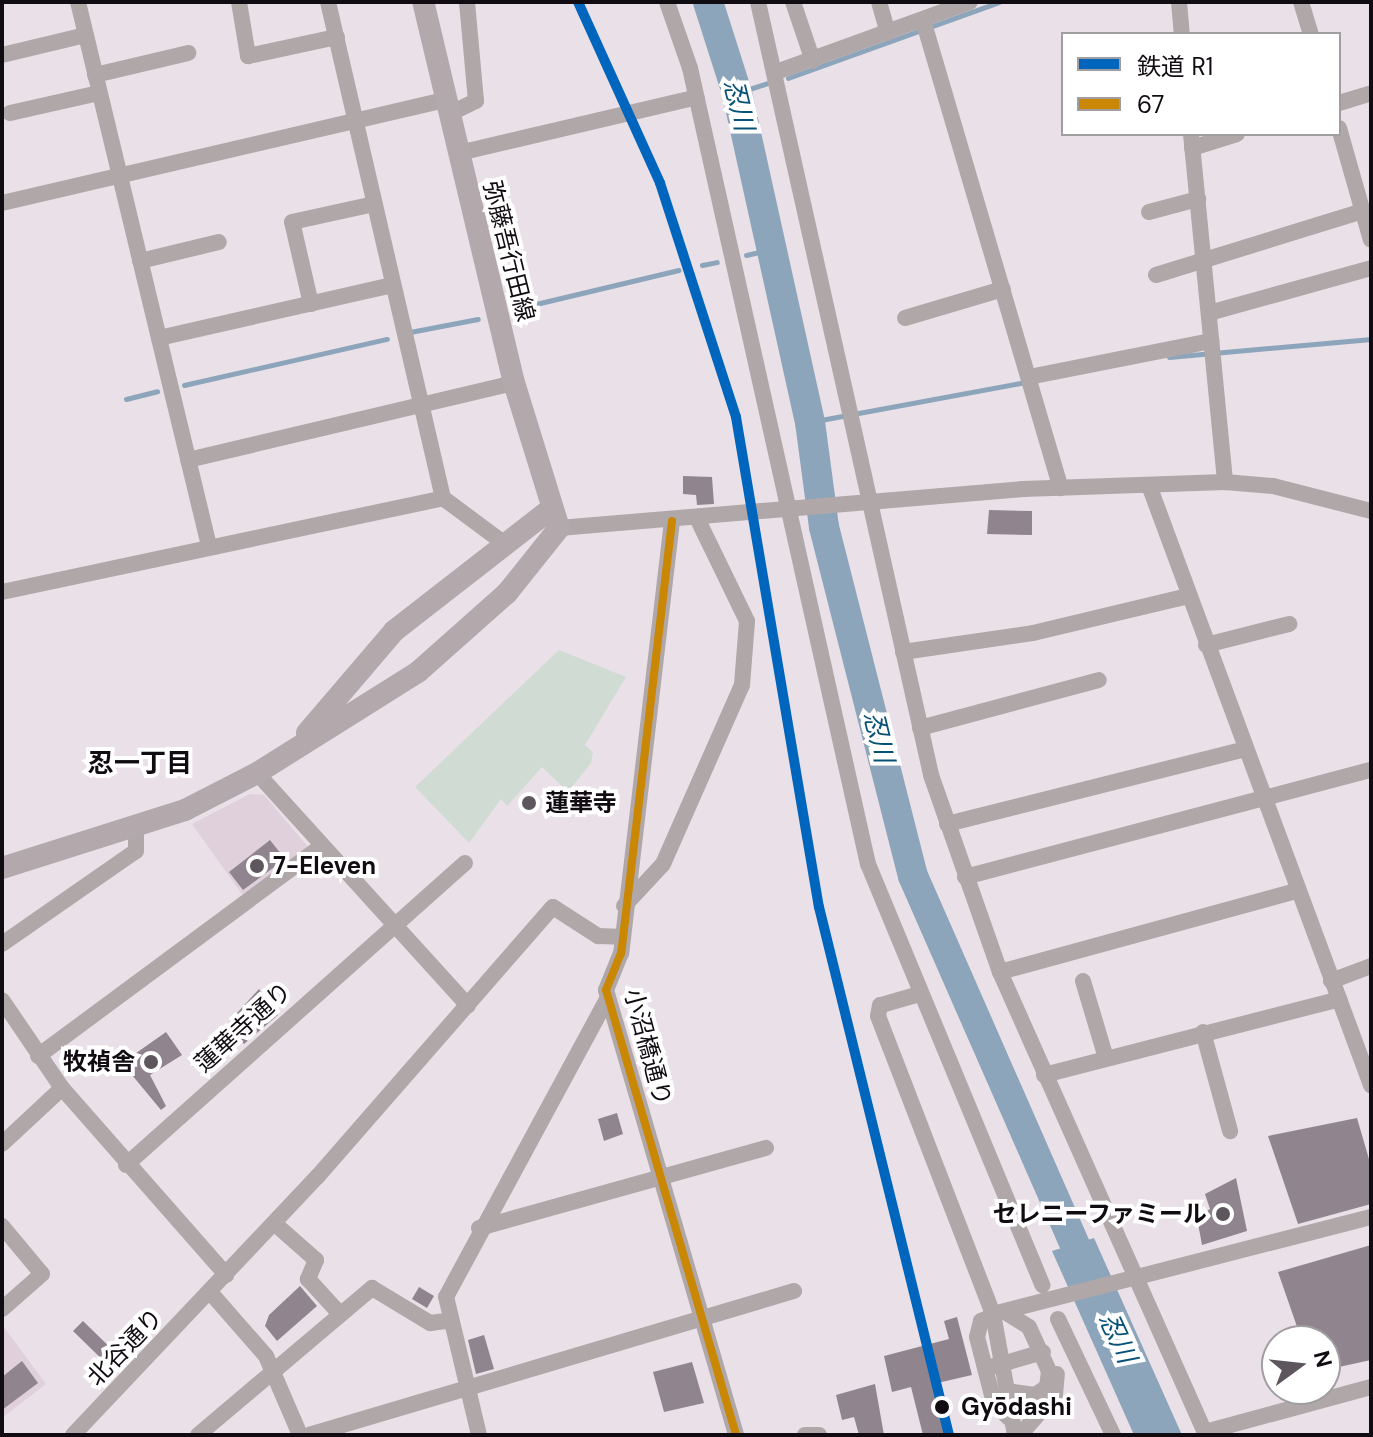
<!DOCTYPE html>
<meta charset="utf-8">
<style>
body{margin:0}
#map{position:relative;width:1373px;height:1437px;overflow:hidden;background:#eae0e8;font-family:"DM Sans","Noto Sans JP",sans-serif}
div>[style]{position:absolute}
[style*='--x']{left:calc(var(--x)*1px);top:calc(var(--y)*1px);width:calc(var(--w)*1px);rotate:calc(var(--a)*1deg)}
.commercial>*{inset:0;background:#dfd0dc}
.green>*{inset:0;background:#d0dcd3}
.water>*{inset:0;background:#8da5bb}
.stream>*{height:5px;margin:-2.5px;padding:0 2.5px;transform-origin:2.5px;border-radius:2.5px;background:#8da5bb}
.river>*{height:30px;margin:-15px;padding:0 15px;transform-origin:15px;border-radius:15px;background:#8da5bb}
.building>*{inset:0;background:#90858e}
.minor>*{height:16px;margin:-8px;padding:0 8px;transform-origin:8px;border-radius:8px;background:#afa7a8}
.major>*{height:22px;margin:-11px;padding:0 11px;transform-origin:11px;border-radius:11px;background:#b3a9ac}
.bus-1>*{height:8px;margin:-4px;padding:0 4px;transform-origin:4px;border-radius:4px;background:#c98703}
.rail-1>*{height:10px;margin:-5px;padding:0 5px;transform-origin:5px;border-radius:5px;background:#0065bd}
.dots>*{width:22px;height:22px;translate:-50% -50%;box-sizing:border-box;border:4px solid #fff;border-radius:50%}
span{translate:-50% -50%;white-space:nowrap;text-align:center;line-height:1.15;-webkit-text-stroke:8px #fff;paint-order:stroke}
.street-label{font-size:24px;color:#110c11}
.poi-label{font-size:24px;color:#110c11;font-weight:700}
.left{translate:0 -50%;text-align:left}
.right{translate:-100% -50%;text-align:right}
.stop-label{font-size:24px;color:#110c11;font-weight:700}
.water-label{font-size:26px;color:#085177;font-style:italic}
.neighbourhood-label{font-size:26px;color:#110c11;font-weight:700}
.frame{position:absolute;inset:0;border:4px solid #110c11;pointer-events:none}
.legend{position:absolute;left:1061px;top:32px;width:280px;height:104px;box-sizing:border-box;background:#fff;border:2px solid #a09ea0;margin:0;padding:10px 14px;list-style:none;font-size:24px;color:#110c11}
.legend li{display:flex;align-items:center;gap:16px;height:40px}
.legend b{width:40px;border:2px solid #a09ea0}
.north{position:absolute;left:1261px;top:1325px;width:80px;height:80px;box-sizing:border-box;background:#fff;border:2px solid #a09ea0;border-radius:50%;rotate:75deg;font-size:22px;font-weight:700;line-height:32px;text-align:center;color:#110c11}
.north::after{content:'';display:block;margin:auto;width:28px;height:36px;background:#5d565c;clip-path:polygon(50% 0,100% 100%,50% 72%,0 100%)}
</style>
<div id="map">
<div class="commercial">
<div style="clip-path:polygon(250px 794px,264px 795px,309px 848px,244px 897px,192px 824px)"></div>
<div style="clip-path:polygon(3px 1326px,46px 1384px,2px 1418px,2px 1327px)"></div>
</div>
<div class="green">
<div style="clip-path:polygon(559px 650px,626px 677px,585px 745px,593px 752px,591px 763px,568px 792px,542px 767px,507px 806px,501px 799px,469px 843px,415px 787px)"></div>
</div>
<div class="water">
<div style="clip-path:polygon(1094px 1238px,1182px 1435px,1134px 1435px,1052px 1251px)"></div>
</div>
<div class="stream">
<div style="--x:788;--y:78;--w:224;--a:-19.8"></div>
<div style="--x:737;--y:93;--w:35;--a:-18"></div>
<div style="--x:746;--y:255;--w:28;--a:-13"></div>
<div style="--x:702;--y:265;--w:15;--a:-11"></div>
<div style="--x:519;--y:308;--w:164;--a:-13.4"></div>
<div style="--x:410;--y:332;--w:69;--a:-10.8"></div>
<div style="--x:1169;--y:357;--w:203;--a:-5.1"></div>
<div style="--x:184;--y:385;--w:208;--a:-12.8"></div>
<div style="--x:126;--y:399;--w:32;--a:-14"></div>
<div style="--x:810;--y:422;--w:219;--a:-10.5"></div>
</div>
<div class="river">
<div style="--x:708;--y:2;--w:96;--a:72.3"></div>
<div style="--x:737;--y:93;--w:337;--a:77.5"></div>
<div style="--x:810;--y:422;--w:106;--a:82.4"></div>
<div style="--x:824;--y:527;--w:360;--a:75.7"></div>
<div style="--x:913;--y:876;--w:443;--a:66.3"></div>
</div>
<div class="building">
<div style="clip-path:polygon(683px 476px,712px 477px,714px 504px,697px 505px,696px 495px,683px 494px)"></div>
<div style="clip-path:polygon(989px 510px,1032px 511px,1032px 535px,987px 534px)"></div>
<div style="clip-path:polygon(270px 840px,285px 859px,243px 890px,229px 872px)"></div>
<div style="clip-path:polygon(259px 989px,278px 1015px,244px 1044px,227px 1024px)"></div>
<div style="clip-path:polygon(166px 1032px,182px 1055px,150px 1075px,166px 1106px,161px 1110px,122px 1063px)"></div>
<div style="clip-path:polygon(617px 1113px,623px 1134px,604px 1141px,598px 1119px)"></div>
<div style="clip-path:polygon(1357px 1118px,1371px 1166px,1371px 1204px,1298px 1224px,1268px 1136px)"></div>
<div style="clip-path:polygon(1236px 1178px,1247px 1231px,1202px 1245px,1197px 1218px,1210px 1209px,1205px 1194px)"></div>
<div style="clip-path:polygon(1371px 1245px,1371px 1360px,1325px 1370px,1325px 1341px,1302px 1341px,1278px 1272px)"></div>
<div style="clip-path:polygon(300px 1286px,317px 1306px,277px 1341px,265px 1326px,269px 1315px)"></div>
<div style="clip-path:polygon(419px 1287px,434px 1296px,427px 1308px,412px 1299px)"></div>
<div style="clip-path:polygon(957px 1317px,972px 1375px,933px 1384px,945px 1435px,923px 1435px,911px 1387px,892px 1392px,884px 1356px,949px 1339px,944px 1321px)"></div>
<div style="clip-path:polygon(83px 1321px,124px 1361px,114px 1371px,73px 1331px)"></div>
<div style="clip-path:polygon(484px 1335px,494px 1369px,476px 1374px,468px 1340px)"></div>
<div style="clip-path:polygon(22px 1361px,38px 1383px,2px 1410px,2px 1377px)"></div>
<div style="clip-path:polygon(692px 1362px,704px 1403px,664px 1412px,653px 1372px)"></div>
<div style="clip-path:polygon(875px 1384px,884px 1435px,859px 1435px,854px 1417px,842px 1420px,836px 1395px)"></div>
</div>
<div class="minor">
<div style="--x:78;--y:2;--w:560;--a:76.46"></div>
<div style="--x:239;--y:2;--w:55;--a:80.5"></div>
<div style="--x:248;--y:56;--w:91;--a:-12.1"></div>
<div style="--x:328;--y:2;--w:509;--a:76.95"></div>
<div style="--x:667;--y:2;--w:70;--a:70.8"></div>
<div style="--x:690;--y:68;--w:816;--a:77.4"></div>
<div style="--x:868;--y:864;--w:456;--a:67.5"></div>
<div style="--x:758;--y:2;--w:792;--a:77.38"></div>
<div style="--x:931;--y:775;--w:209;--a:70.7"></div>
<div style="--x:1000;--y:972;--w:507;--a:66.01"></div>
<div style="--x:793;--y:2;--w:62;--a:71.3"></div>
<div style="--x:879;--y:2;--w:32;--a:74"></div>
<div style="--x:1179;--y:2;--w:32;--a:85"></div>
<div style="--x:1301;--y:2;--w:34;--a:73"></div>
<div style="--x:923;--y:20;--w:488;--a:73.6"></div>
<div style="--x:2;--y:55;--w:86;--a:-13.4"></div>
<div style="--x:779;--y:71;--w:203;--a:-19.9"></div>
<div style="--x:95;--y:75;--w:96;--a:-13.3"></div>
<div style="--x:1339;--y:103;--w:34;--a:-17"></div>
<div style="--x:10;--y:113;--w:91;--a:-12.7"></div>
<div style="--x:449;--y:114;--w:30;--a:-26"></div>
<div style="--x:476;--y:101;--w:99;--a:-95.2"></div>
<div style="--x:1339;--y:128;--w:116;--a:74.1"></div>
<div style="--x:1191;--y:134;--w:350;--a:84.4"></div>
<div style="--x:1192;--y:148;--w:47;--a:-17.3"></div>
<div style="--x:459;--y:153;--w:244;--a:-13.2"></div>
<div style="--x:2;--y:203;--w:456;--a:-13.1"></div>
<div style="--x:1149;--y:212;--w:51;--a:-14.9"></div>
<div style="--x:140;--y:261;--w:81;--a:-13.5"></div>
<div style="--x:1156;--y:275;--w:217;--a:-17.2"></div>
<div style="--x:311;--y:304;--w:84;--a:-103"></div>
<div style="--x:292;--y:222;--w:84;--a:-12.4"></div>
<div style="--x:1209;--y:313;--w:168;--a:-15.5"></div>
<div style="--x:905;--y:318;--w:102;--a:-16.5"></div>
<div style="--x:159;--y:338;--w:240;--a:-12.8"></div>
<div style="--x:1029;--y:377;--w:186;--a:-11.2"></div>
<div style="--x:188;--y:460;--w:335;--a:-13.3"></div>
<div style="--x:1150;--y:488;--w:637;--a:69.69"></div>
<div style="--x:672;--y:521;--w:435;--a:96.7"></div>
<div style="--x:621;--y:953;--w:40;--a:112"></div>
<div style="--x:606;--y:990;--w:464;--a:73.7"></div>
<div style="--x:559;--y:528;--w:466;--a:-4.8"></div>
<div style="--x:1023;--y:489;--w:202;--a:-2"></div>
<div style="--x:1225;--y:482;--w:48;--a:4.8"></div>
<div style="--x:1273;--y:486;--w:101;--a:14.3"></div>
<div style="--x:2;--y:592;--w:451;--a:-12"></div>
<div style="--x:443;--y:498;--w:77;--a:36.6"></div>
<div style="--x:1206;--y:645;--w:86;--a:-14.2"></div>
<div style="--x:903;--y:652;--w:131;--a:-8.3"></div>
<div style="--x:1033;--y:633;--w:159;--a:-13.4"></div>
<div style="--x:920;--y:728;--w:185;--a:-15"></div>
<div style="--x:257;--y:773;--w:314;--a:47.8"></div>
<div style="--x:947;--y:824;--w:308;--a:-14.1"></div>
<div style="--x:965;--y:877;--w:420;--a:-14.8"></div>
<div style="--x:624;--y:906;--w:57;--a:-47.1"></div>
<div style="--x:663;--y:864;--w:196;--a:-66.2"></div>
<div style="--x:742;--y:685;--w:64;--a:-85.5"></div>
<div style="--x:747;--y:621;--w:110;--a:-115.9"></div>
<div style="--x:2;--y:944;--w:163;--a:-34.8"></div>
<div style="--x:136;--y:851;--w:24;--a:-90"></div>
<div style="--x:1000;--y:972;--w:307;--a:-15.3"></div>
<div style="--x:1083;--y:981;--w:80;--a:73.4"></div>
<div style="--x:1331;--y:981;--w:43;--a:-20.6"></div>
<div style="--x:916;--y:995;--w:37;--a:164"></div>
<div style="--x:880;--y:1005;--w:11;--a:100"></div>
<div style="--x:878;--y:1016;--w:319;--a:68.9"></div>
<div style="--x:2;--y:1000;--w:107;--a:55.7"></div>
<div style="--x:62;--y:1088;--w:249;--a:48.7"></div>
<div style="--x:1203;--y:1032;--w:103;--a:74.7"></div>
<div style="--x:38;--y:1056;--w:351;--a:-36.5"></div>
<div style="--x:1044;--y:1075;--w:305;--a:-14.4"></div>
<div style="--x:2;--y:1144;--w:82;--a:-43"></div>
<div style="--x:126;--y:1165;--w:454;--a:-41.7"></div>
<div style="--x:274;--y:1223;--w:56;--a:41.4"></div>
<div style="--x:316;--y:1260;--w:21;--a:113"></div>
<div style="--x:308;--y:1279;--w:47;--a:47.6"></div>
<div style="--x:2;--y:1226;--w:62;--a:50.2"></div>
<div style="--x:42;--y:1274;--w:53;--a:138.8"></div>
<div style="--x:479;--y:1228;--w:298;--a:-15.6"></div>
<div style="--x:210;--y:1292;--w:85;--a:48.8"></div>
<div style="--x:266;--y:1356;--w:86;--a:66.7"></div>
<div style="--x:1005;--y:1312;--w:28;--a:32"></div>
<div style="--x:1029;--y:1327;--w:48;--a:65.6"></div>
<div style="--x:1049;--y:1371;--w:16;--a:97"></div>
<div style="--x:1047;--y:1387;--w:14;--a:146"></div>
<div style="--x:1035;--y:1395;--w:29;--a:-172"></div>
<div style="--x:990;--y:1317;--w:10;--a:156"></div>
<div style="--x:981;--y:1321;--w:16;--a:104"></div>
<div style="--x:977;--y:1337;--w:68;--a:75.6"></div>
<div style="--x:994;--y:1403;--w:21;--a:45"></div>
<div style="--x:1058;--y:1319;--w:128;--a:64.6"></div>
<div style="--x:991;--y:1367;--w:54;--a:-16.1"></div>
<div style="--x:1205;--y:1432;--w:172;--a:-15.2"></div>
<div style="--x:73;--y:1435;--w:357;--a:-46.6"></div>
<div style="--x:318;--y:1176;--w:357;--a:-48.9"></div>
<div style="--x:553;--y:907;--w:54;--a:32.8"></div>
<div style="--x:598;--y:936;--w:25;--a:2"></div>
<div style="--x:198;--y:1435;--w:228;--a:-40.2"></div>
<div style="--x:372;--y:1288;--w:68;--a:31.1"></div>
<div style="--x:430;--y:1323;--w:16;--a:-7"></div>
<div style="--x:309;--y:1435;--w:506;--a:-16.54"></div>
<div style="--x:479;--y:1435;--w:142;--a:-103.4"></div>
<div style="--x:446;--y:1297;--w:339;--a:-61.6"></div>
<div style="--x:805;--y:1435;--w:14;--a:0"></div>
<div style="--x:1015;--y:1435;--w:123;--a:-100.3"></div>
<div style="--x:993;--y:1314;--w:390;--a:-14.4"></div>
<div style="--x:1020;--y:1435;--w:53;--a:-48.8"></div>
<div style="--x:1055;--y:1395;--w:21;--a:-85"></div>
</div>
<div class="major">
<div style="--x:307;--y:733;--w:134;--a:-49.5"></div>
<div style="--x:394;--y:631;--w:195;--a:-37.9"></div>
<div style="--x:2;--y:868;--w:192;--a:-17.6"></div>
<div style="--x:185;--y:810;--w:81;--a:-27.2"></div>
<div style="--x:257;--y:773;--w:190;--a:-32.1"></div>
<div style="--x:418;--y:672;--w:119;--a:-41.6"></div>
<div style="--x:507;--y:593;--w:83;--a:-51.3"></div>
<div style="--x:559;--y:528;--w:152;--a:-107.2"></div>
<div style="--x:514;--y:383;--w:392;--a:-103.4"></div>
</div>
<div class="bus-1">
<div style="--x:672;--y:521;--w:435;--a:96.7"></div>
<div style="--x:621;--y:953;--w:40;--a:112"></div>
<div style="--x:606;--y:990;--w:464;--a:73.7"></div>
</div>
<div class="rail-1">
<div style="--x:578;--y:2;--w:199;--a:65.6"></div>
<div style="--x:660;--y:183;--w:246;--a:72"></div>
<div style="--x:736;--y:417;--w:497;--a:80.4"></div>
<div style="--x:819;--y:907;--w:544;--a:76.17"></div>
</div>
<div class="dots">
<div style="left:529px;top:803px;background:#5d565c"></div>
<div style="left:257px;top:866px;background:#5d565c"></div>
<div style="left:151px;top:1062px;background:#5d565c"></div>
<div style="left:1223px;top:1214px;background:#5d565c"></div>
<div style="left:942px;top:1407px;background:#110c11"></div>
</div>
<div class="street-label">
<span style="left:509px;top:251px;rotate:76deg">弥藤吾行田線</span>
<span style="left:243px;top:1027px;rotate:-42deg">蓮華寺通り</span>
<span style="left:648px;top:1047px;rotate:75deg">小沼橋通り</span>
<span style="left:125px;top:1347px;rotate:-46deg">北谷通り</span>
</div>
<div class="poi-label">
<span class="left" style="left:545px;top:803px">蓮華寺</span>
<span class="left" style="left:273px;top:866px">7-Eleven</span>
<span class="right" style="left:135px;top:1062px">牧禎舎</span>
<span class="right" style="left:1207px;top:1214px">セレニーファミール</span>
</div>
<div class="stop-label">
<span class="left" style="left:961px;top:1407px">Gyōdashi</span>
</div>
<div class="water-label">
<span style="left:738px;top:105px;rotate:76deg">忍川</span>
<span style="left:878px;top:737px;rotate:76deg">忍川</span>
<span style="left:1117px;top:1338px;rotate:65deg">忍川</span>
</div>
<div class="neighbourhood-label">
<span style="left:140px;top:764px">忍一丁目</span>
</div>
<div class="frame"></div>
<ul class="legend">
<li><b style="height:10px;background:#0065bd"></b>鉄道 R1</li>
<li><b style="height:10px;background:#c98703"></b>67</li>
</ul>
<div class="north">N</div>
</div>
